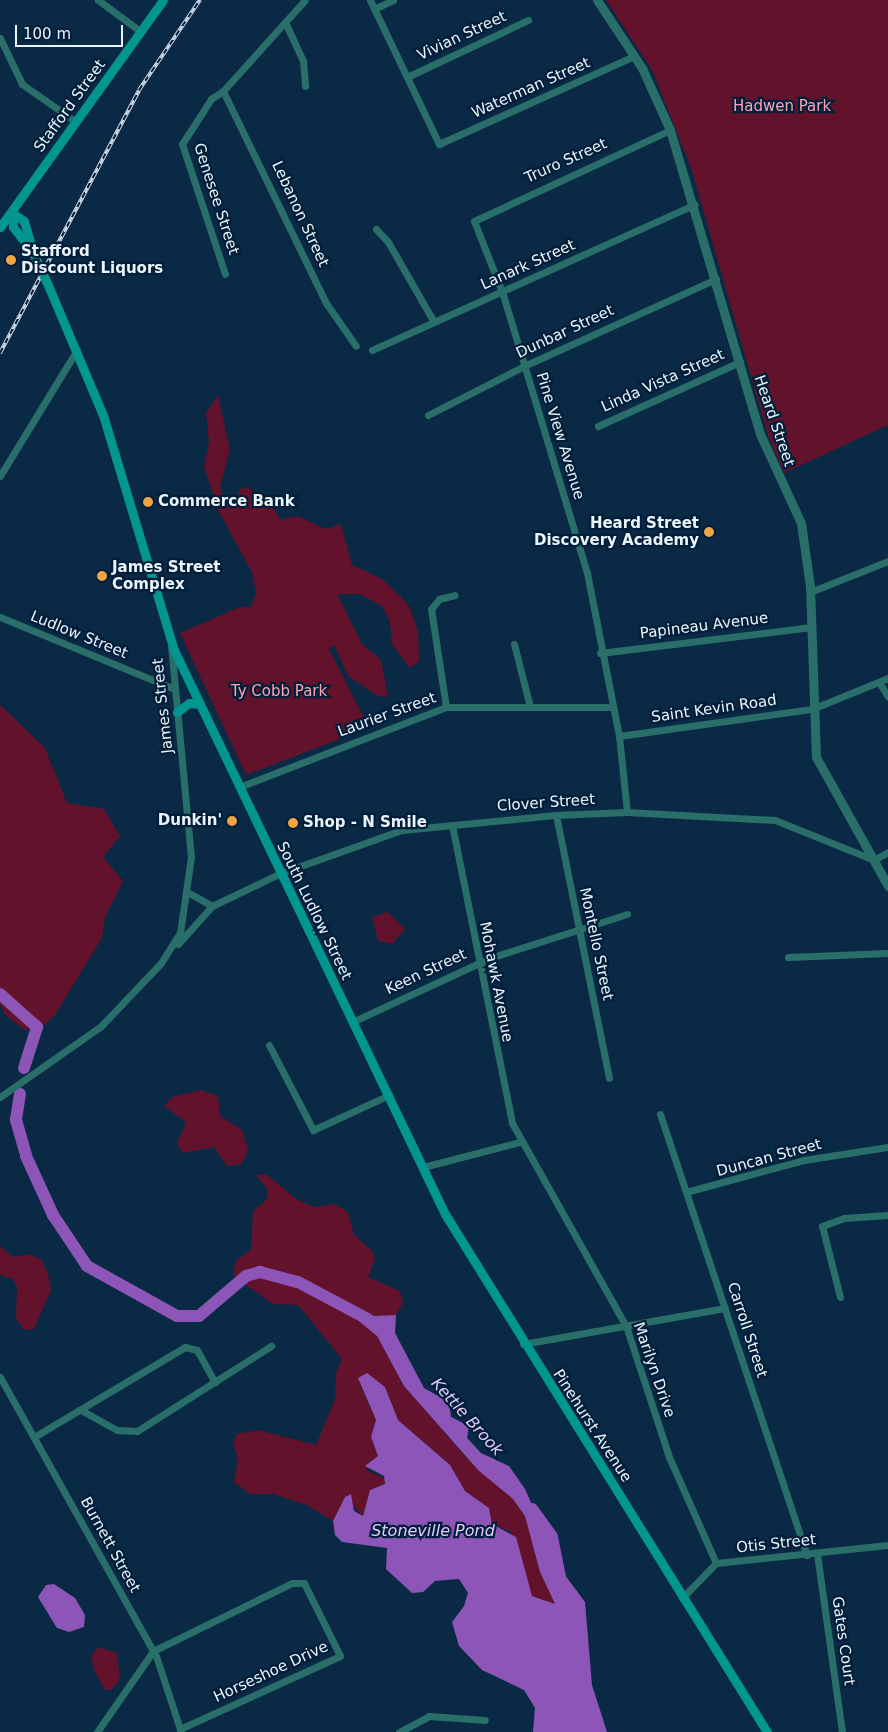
<!DOCTYPE html>
<style>
body{margin:0}
#map{position:relative;width:888px;height:1732px;overflow:hidden;background:#0a2945;font-family:"DejaVu Sans",sans-serif}
div>[style]{position:absolute}
[style*='--x']{left:calc(var(--x)*1px);top:calc(var(--y)*1px);width:calc(var(--w)*1px);rotate:calc(var(--a)*1deg)}
.green>*{inset:0;background:#62122a}
.water>*{inset:0;background:#8d55b7}
.river>*{height:12px;margin:-6px;padding:0 6px;transform-origin:6px;border-radius:6px;background:#8d55b7}
.minor>*{height:7px;margin:-3.5px;padding:0 3.5px;transform-origin:3.5px;border-radius:3.5px;background:#296e69}
.tertiary>*{height:9px;margin:-4.5px;padding:0 4.5px;transform-origin:4.5px;border-radius:4.5px;background:#296e69}
.secondary>*{height:9px;margin:-4.5px;padding:0 4.5px;transform-origin:4.5px;border-radius:4.5px;background:#01968f}
.rail>*{height:4px;margin-top:-2px;transform-origin:0;background:repeating-linear-gradient(90deg,#011f3a 0 5.5px,#d2dce6 0 11px);box-sizing:border-box;border-block:1px solid #d2dce6}
.secondary-bridge>*{height:9px;margin:-4.5px;padding:0 4.5px;transform-origin:4.5px;border-radius:4.5px;background:#01968f}
.dots>*{width:14px;height:14px;translate:-50% -50%;box-sizing:border-box;border:2px solid #011f3a;border-radius:50%}
span{translate:-50% -50%;white-space:nowrap;text-align:center;line-height:1.15;-webkit-text-stroke:4.5px #011f3a;paint-order:stroke}
.street-label{font-size:15px;color:#ecf4fb}
.park-label{font-size:15px;color:#ffa3b2}
.poi-label{font-size:15px;color:#ecf4fb;font-weight:700}
.left{translate:0 -50%;text-align:left}
.right{translate:-100% -50%;text-align:right}
.water-label{font-size:16px;color:#e4c9fb;font-style:italic}
.scale{position:absolute;left:15px;top:25px;width:108px;height:22px;box-sizing:border-box;border:2px solid #ecf4fb;border-top:0;padding-left:6px;font-size:15px;line-height:18px;white-space:nowrap;color:#ecf4fb;-webkit-text-stroke:4px #011f3a;paint-order:stroke}
</style>
<div id="map">
<div class="green">
<div style="clip-path:polygon(606px 0,888px 0,888px 425px,784px 473px,768px 435px,691px 168px,652px 70px)"></div>
<div style="clip-path:polygon(218px 395px,230px 449px,220px 487px,226px 504px,236px 504px,240px 489px,247px 487px,271px 504px,280px 520px,298px 516px,325px 529px,341px 524px,352px 565px,382px 579px,401px 597px,410px 608px,418px 631px,419px 661px,410px 668px,392px 644px,390px 623px,383px 607px,360px 594px,337px 594px,362px 644px,381px 660px,388px 697px,378px 696px,348px 676px,334px 645px,329px 649px,369px 728px,246px 775px,180px 633px,240px 607px,251px 607px,256px 593px,252px 572px,219px 512px,204px 467px,209px 442px,206px 413px)"></div>
<div style="clip-path:polygon(0 705px,45px 748px,67px 803px,104px 809px,120px 836px,103px 857px,123px 881px,105px 917px,102px 938px,55px 1015px,43px 1026px,25px 1030px,5px 1015px,0 1004px)"></div>
<div style="clip-path:polygon(388px 912px,405px 929px,392px 944px,378px 941px,372px 917px)"></div>
<div style="clip-path:polygon(201px 1090px,218px 1096px,220px 1116px,242px 1130px,248px 1150px,242px 1164px,227px 1166px,214px 1147px,183px 1153px,177px 1144px,186px 1122px,164px 1106px,172px 1097px)"></div>
<div style="clip-path:polygon(266px 1174px,296px 1199px,314px 1207px,334px 1204px,348px 1212px,354px 1235px,372px 1251px,375px 1259px,368px 1277px,400px 1291px,403px 1303px,396px 1315px,374px 1316px,356px 1309px,349px 1313px,377px 1336px,404px 1386px,464px 1455px,513px 1499px,525px 1516px,540px 1572px,555px 1604px,532px 1596px,511px 1532px,492px 1524px,481px 1502px,465px 1491px,450px 1465px,398px 1420px,385px 1387px,360px 1385px,376px 1420px,371px 1437px,378px 1456px,366px 1470px,386px 1479px,385px 1484px,370px 1490px,363px 1516px,345px 1497px,333px 1521px,307px 1505px,273px 1494px,250px 1494px,234px 1482px,238px 1459px,233px 1442px,237px 1434px,258px 1430px,316px 1445px,335px 1399px,336px 1373px,342px 1359px,298px 1305px,273px 1304px,234px 1276px,235px 1262px,251px 1249px,253px 1211px,267px 1199px,267px 1188px,256px 1175px)"></div>
<div style="clip-path:polygon(0 1246px,13px 1257px,28px 1254px,42px 1260px,48px 1274px,51px 1290px,34px 1329px,24px 1330px,16px 1318px,17px 1287px,13px 1279px,0 1275px)"></div>
<div style="clip-path:polygon(98px 1647px,117px 1653px,120px 1680px,111px 1690px,105px 1690px,94px 1670px,91px 1656px)"></div>
</div>
<div class="water">
<div style="clip-path:polygon(356px 1309px,374px 1316px,396px 1315px,395px 1333px,424px 1388px,449px 1402px,451px 1417px,469px 1426px,467px 1438px,481px 1453px,509px 1466px,525px 1489px,559px 1567px,585px 1602px,592px 1685px,607px 1732px,533px 1732px,535px 1708px,524px 1690px,482px 1670px,459px 1646px,452px 1622px,464px 1606px,468px 1593px,459px 1579px,435px 1581px,423px 1592px,412px 1593px,386px 1569px,387px 1548px,342px 1542px,335px 1535px,333px 1521px,345px 1497px,351px 1494px,354px 1511px,363px 1516px,370px 1490px,385px 1484px,384px 1476px,365px 1466px,378px 1456px,371px 1437px,376px 1420px,358px 1378px,367px 1373px,385px 1387px,398px 1420px,450px 1465px,465px 1491px,489px 1508px,492px 1524px,516px 1537px,532px 1596px,555px 1604px,540px 1572px,525px 1516px,513px 1499px,478px 1470px,404px 1386px,377px 1336px,349px 1313px)"></div>
<div style="clip-path:polygon(54px 1584px,75px 1598px,85px 1615px,84px 1627px,69px 1632px,57px 1628px,38px 1597px,46px 1585px)"></div>
</div>
<div class="river">
<div style="--x:0;--y:994;--w:50;--a:41.7"></div>
<div style="--x:37;--y:1027;--w:43;--a:107.6"></div>
<div style="--x:20;--y:1094;--w:26;--a:99"></div>
<div style="--x:16;--y:1120;--w:37;--a:74"></div>
<div style="--x:26;--y:1156;--w:65;--a:65.4"></div>
<div style="--x:53;--y:1215;--w:61;--a:56.3"></div>
<div style="--x:87;--y:1266;--w:103;--a:29.1"></div>
<div style="--x:177;--y:1316;--w:22;--a:0"></div>
<div style="--x:199;--y:1316;--w:62;--a:-40.4"></div>
<div style="--x:246;--y:1276;--w:15;--a:-16"></div>
<div style="--x:260;--y:1272;--w:39;--a:15"></div>
<div style="--x:298;--y:1282;--w:79;--a:27.9"></div>
<div style="--x:532;--y:1509;--w:34;--a:54"></div>
<div style="--x:552;--y:1537;--w:46;--a:78.7"></div>
</div>
<div class="minor">
<div style="--x:98;--y:0;--w:52;--a:36.4"></div>
<div style="--x:370;--y:0;--w:160;--a:64.4"></div>
<div style="--x:439;--y:144;--w:214;--a:-24.3"></div>
<div style="--x:374;--y:9;--w:21;--a:-25"></div>
<div style="--x:285;--y:22;--w:43;--a:65.2"></div>
<div style="--x:303;--y:61;--w:25;--a:85"></div>
<div style="--x:0;--y:38;--w:51;--a:64.4"></div>
<div style="--x:22;--y:84;--w:66;--a:35.1"></div>
<div style="--x:407;--y:77;--w:134;--a:-25.2"></div>
<div style="--x:223;--y:91;--w:236;--a:64.1"></div>
<div style="--x:326;--y:303;--w:52;--a:55.1"></div>
<div style="--x:376;--y:229;--w:18;--a:47"></div>
<div style="--x:388;--y:242;--w:92;--a:60.1"></div>
<div style="--x:225;--y:274;--w:137;--a:-108.3"></div>
<div style="--x:182;--y:144;--w:54;--a:-57.2"></div>
<div style="--x:211;--y:99;--w:14;--a:-34"></div>
<div style="--x:223;--y:91;--w:122;--a:-48"></div>
<div style="--x:372;--y:350;--w:354;--a:-24.3"></div>
<div style="--x:428;--y:415;--w:108;--a:-27"></div>
<div style="--x:524;--y:366;--w:211;--a:-24.4"></div>
<div style="--x:598;--y:426;--w:156;--a:-24.3"></div>
<div style="--x:0;--y:476;--w:148;--a:-58.6"></div>
<div style="--x:810;--y:592;--w:84;--a:-21.7"></div>
<div style="--x:0;--y:617;--w:189;--a:22.4"></div>
<div style="--x:514;--y:644;--w:65;--a:75.7"></div>
<div style="--x:600;--y:653;--w:213;--a:-7"></div>
<div style="--x:879;--y:682;--w:17;--a:59"></div>
<div style="--x:446;--y:707;--w:99;--a:-98.7"></div>
<div style="--x:431;--y:609;--w:13;--a:-51"></div>
<div style="--x:439;--y:599;--w:16;--a:-14"></div>
<div style="--x:619;--y:736;--w:195;--a:-8"></div>
<div style="--x:812;--y:709;--w:82;--a:-22.2"></div>
<div style="--x:239;--y:787;--w:222;--a:-21.1"></div>
<div style="--x:446;--y:707;--w:166;--a:0"></div>
<div style="--x:627;--y:812;--w:76;--a:-96"></div>
<div style="--x:619;--y:736;--w:166;--a:-101.1"></div>
<div style="--x:587;--y:573;--w:294;--a:-106.8"></div>
<div style="--x:502;--y:292;--w:76;--a:-111.5"></div>
<div style="--x:474;--y:221;--w:216;--a:-24.9"></div>
<div style="--x:556;--y:815;--w:268;--a:78.6"></div>
<div style="--x:452;--y:825;--w:304;--a:78.6"></div>
<div style="--x:512;--y:1123;--w:233;--a:60.7"></div>
<div style="--x:626;--y:1326;--w:138;--a:71.8"></div>
<div style="--x:669;--y:1457;--w:116;--a:66.1"></div>
<div style="--x:189;--y:893;--w:26;--a:29"></div>
<div style="--x:212;--y:906;--w:76;--a:-25.6"></div>
<div style="--x:281;--y:873;--w:128;--a:-19.6"></div>
<div style="--x:402;--y:830;--w:155;--a:-5.6"></div>
<div style="--x:556;--y:815;--w:71;--a:-2.4"></div>
<div style="--x:627;--y:812;--w:148;--a:3.1"></div>
<div style="--x:775;--y:820;--w:107;--a:22"></div>
<div style="--x:874;--y:860;--w:16;--a:-30"></div>
<div style="--x:178;--y:944;--w:51;--a:-48.2"></div>
<div style="--x:788;--y:957;--w:100;--a:-2.3"></div>
<div style="--x:352;--y:1022;--w:152;--a:-24.9"></div>
<div style="--x:490;--y:958;--w:144;--a:-17.8"></div>
<div style="--x:269;--y:1045;--w:96;--a:62.6"></div>
<div style="--x:313;--y:1130;--w:84;--a:-24.7"></div>
<div style="--x:0;--y:1097;--w:123;--a:-35.1"></div>
<div style="--x:101;--y:1026;--w:87;--a:-46.4"></div>
<div style="--x:161;--y:963;--w:36;--a:-58"></div>
<div style="--x:180;--y:933;--w:77;--a:-81.8"></div>
<div style="--x:191;--y:857;--w:211;--a:-95.4"></div>
<div style="--x:660;--y:1114;--w:465;--a:71.6"></div>
<div style="--x:423;--y:1167;--w:100;--a:-14.5"></div>
<div style="--x:686;--y:1192;--w:122;--a:-15.2"></div>
<div style="--x:804;--y:1160;--w:85;--a:-8.8"></div>
<div style="--x:840;--y:1297;--w:73;--a:-104.2"></div>
<div style="--x:822;--y:1226;--w:23;--a:-20"></div>
<div style="--x:844;--y:1218;--w:44;--a:-3.9"></div>
<div style="--x:523;--y:1344;--w:205;--a:-10.1"></div>
<div style="--x:0;--y:1377;--w:320;--a:60.8"></div>
<div style="--x:156;--y:1656;--w:80;--a:71.8"></div>
<div style="--x:81;--y:1410;--w:41;--a:29.1"></div>
<div style="--x:117;--y:1430;--w:20;--a:3"></div>
<div style="--x:137;--y:1431;--w:159;--a:-32.4"></div>
<div style="--x:34;--y:1437;--w:176;--a:-30.8"></div>
<div style="--x:185;--y:1347;--w:12;--a:14"></div>
<div style="--x:197;--y:1350;--w:37;--a:61"></div>
<div style="--x:817;--y:1554;--w:180;--a:82"></div>
<div style="--x:682;--y:1598;--w:49;--a:-45.8"></div>
<div style="--x:716;--y:1563;--w:173;--a:-6"></div>
<div style="--x:97;--y:1732;--w:98;--a:-55.3"></div>
<div style="--x:153;--y:1651;--w:155;--a:-26.1"></div>
<div style="--x:292;--y:1583;--w:12;--a:0"></div>
<div style="--x:304;--y:1583;--w:81;--a:63.7"></div>
<div style="--x:340;--y:1656;--w:176;--a:155.5"></div>
<div style="--x:399;--y:1732;--w:34;--a:-28"></div>
<div style="--x:429;--y:1716;--w:56;--a:4.1"></div>
</div>
<div class="tertiary">
<div style="--x:597;--y:0;--w:82;--a:56.5"></div>
<div style="--x:642;--y:68;--w:68;--a:65.7"></div>
<div style="--x:670;--y:130;--w:317;--a:73.5"></div>
<div style="--x:760;--y:434;--w:98;--a:65.3"></div>
<div style="--x:801;--y:523;--w:64;--a:81.9"></div>
<div style="--x:810;--y:586;--w:171;--a:88"></div>
<div style="--x:816;--y:757;--w:148;--a:60.8"></div>
</div>
<div class="secondary">
<div style="--x:12;--y:213;--w:14;--a:34"></div>
<div style="--x:24;--y:221;--w:33;--a:74"></div>
<div style="--x:12;--y:213;--w:14;--a:86"></div>
<div style="--x:13;--y:227;--w:33;--a:52"></div>
<div style="--x:0;--y:227;--w:279;--a:-54.3"></div>
<div style="--x:48;--y:285;--w:141;--a:67.1"></div>
<div style="--x:103;--y:415;--w:245;--a:73.2"></div>
<div style="--x:174;--y:650;--w:626;--a:64.34"></div>
<div style="--x:445;--y:1214;--w:610;--a:58.13"></div>
<div style="--x:177;--y:712;--w:15;--a:-37"></div>
<div style="--x:189;--y:703;--w:11;--a:5"></div>
</div>
<div class="rail">
<div style="--x:0;--y:353;--w:297;--a:-62.1"></div>
<div style="--x:139;--y:90;--w:109;--a:-55.9"></div>
</div>
<div class="secondary-bridge">
<div style="--x:33;--y:253;--w:35;--a:65"></div>
</div>
<div class="dots">
<div style="left:11px;top:260px;background:#f3a442"></div>
<div style="left:148px;top:502px;background:#f3a442"></div>
<div style="left:709px;top:532px;background:#f3a442"></div>
<div style="left:102px;top:576px;background:#f3a442"></div>
<div style="left:232px;top:821px;background:#f3a442"></div>
<div style="left:293px;top:823px;background:#f3a442"></div>
</div>
<div class="street-label">
<span style="left:462px;top:36px;rotate:-25deg">Vivian Street</span>
<span style="left:531px;top:88px;rotate:-24deg">Waterman Street</span>
<span style="left:70px;top:106px;rotate:-54deg">Stafford Street</span>
<span style="left:566px;top:161px;rotate:-24deg">Truro Street</span>
<span style="left:216px;top:199px;rotate:72deg">Genesee Street</span>
<span style="left:300px;top:214px;rotate:65deg">Lebanon Street</span>
<span style="left:528px;top:265px;rotate:-24deg">Lanark Street</span>
<span style="left:565px;top:332px;rotate:-25deg">Dunbar Street</span>
<span style="left:663px;top:381px;rotate:-24deg">Linda Vista Street</span>
<span style="left:774px;top:421px;rotate:71deg">Heard Street</span>
<span style="left:560px;top:436px;rotate:73deg">Pine View Avenue</span>
<span style="left:704px;top:626px;rotate:-7deg">Papineau Avenue</span>
<span style="left:79px;top:635px;rotate:22deg">Ludlow Street</span>
<span style="left:163px;top:706px;rotate:-96deg">James Street</span>
<span style="left:714px;top:709px;rotate:-8deg">Saint Kevin Road</span>
<span style="left:387px;top:715px;rotate:-20deg">Laurier Street</span>
<span style="left:546px;top:803px;rotate:-4deg">Clover Street</span>
<span style="left:314px;top:911px;rotate:64deg">South Ludlow Street</span>
<span style="left:596px;top:944px;rotate:78deg">Montello Street</span>
<span style="left:426px;top:972px;rotate:-25deg">Keen Street</span>
<span style="left:496px;top:982px;rotate:79deg">Mohawk Avenue</span>
<span style="left:769px;top:1158px;rotate:-15deg">Duncan Street</span>
<span style="left:747px;top:1330px;rotate:72deg">Carroll Street</span>
<span style="left:654px;top:1370px;rotate:71deg">Marilyn Drive</span>
<span style="left:592px;top:1426px;rotate:57deg">Pinehurst Avenue</span>
<span style="left:776px;top:1544px;rotate:-6deg">Otis Street</span>
<span style="left:110px;top:1545px;rotate:61deg">Burnett Street</span>
<span style="left:843px;top:1641px;rotate:82deg">Gates Court</span>
<span style="left:271px;top:1672px;rotate:-25deg">Horseshoe Drive</span>
</div>
<div class="park-label">
<span style="left:782px;top:107px">Hadwen Park</span>
<span style="left:279px;top:692px">Ty Cobb Park</span>
</div>
<div class="poi-label">
<span class="left" style="left:21px;top:260px">Stafford<br>Discount Liquors</span>
<span class="left" style="left:158px;top:502px">Commerce Bank</span>
<span class="right" style="left:699px;top:532px">Heard Street<br>Discovery Academy</span>
<span class="left" style="left:112px;top:576px">James Street<br>Complex</span>
<span class="right" style="left:222px;top:821px">Dunkin'</span>
<span class="left" style="left:303px;top:823px">Shop - N Smile</span>
</div>
<div class="water-label">
<span style="left:467px;top:1417px;rotate:48deg">Kettle Brook</span>
<span style="left:433px;top:1531px">Stoneville Pond</span>
</div>
<div class="scale">100 m</div>
</div>
